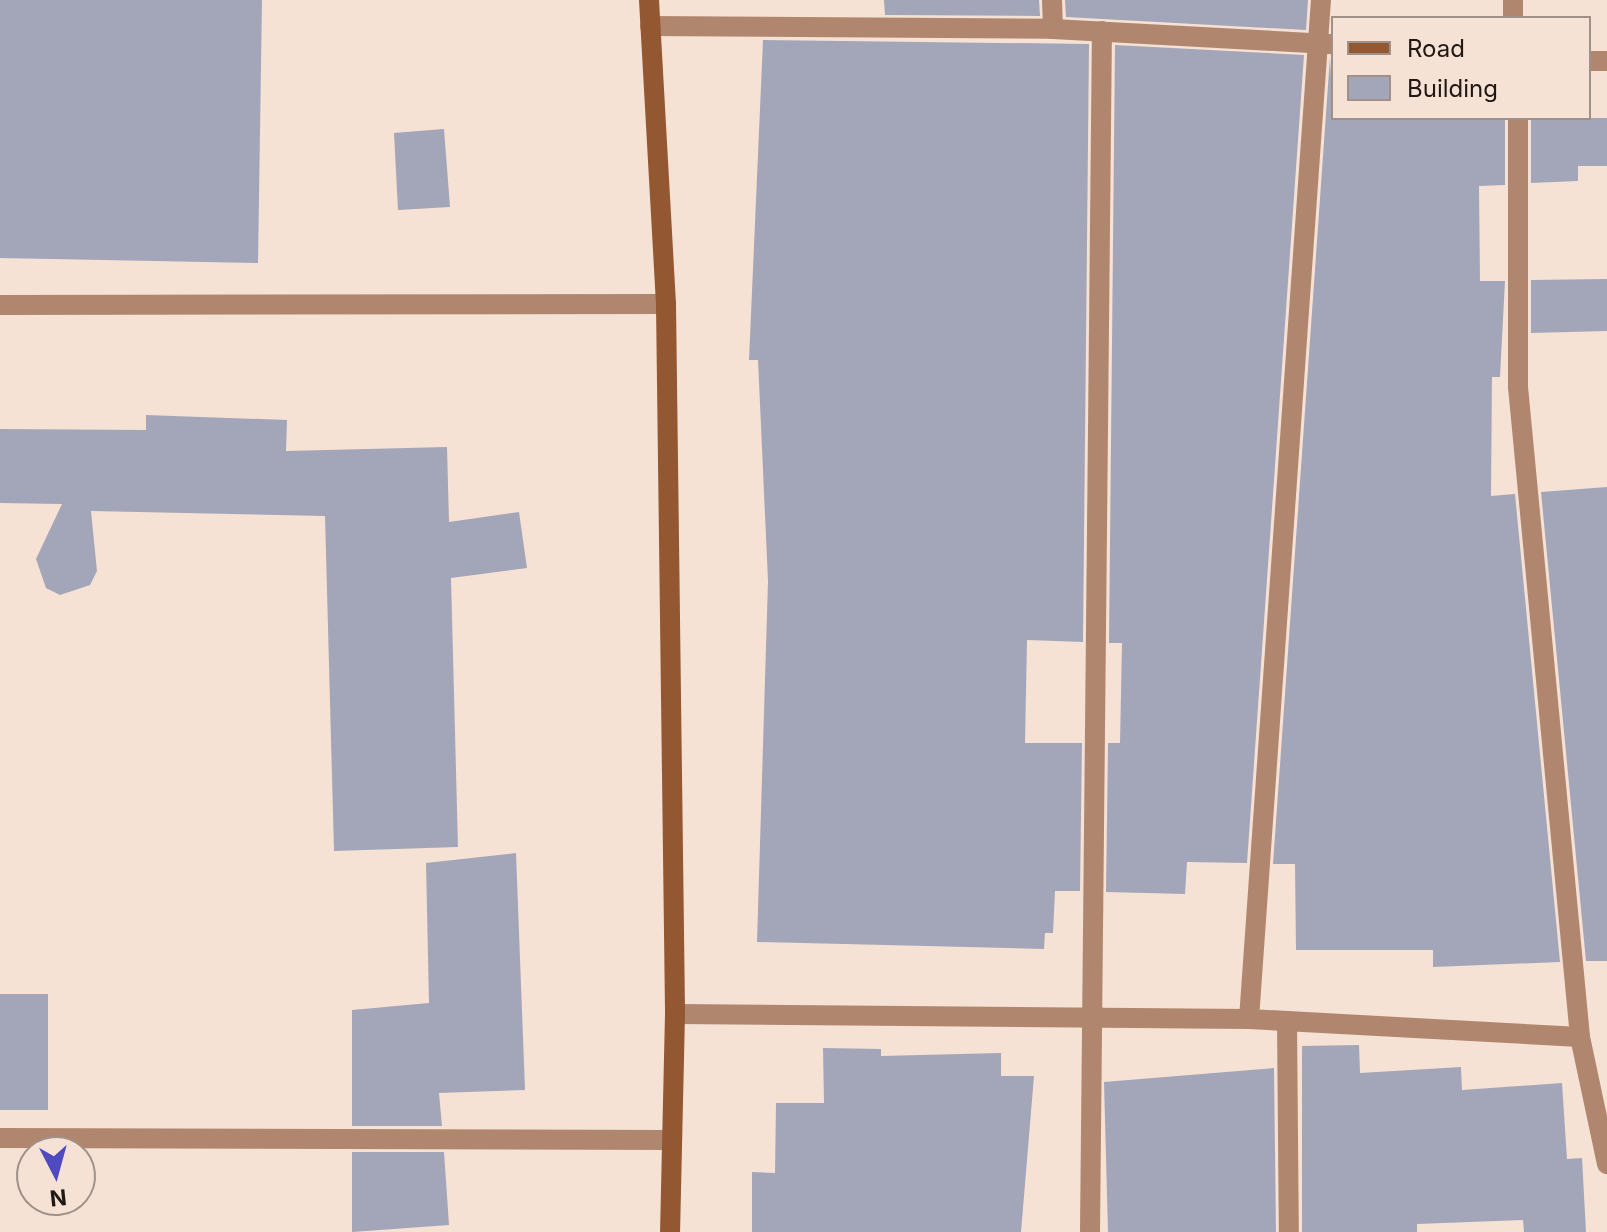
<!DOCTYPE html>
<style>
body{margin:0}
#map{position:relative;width:1607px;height:1232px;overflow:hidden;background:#f6e1d5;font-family:Inter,sans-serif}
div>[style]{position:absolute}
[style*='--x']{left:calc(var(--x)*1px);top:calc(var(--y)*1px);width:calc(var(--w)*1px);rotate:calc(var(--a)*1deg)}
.building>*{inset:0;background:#a3a6b9}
.street>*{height:20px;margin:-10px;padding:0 10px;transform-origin:10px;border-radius:10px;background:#b1866e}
.secondary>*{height:20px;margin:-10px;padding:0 10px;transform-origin:10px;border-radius:10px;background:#935831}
span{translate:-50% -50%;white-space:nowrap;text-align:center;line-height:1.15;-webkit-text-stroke:6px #f6e1d5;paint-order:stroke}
.legend{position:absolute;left:1331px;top:16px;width:260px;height:104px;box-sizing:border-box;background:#f6e1d5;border:2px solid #a09188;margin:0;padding:10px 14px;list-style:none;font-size:24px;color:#1f1814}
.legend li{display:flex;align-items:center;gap:16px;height:40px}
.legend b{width:40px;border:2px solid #a09188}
.north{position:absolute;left:16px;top:1136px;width:80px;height:80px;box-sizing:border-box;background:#f6e1d5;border:2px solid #a09188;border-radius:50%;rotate:174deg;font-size:22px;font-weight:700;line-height:32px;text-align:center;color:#1f1814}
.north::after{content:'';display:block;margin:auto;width:28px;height:36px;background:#504ac1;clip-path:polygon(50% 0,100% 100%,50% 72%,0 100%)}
</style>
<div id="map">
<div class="building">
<div style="clip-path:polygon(0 0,262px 0,258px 263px,0 258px)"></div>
<div style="clip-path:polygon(884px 0,1039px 0,1040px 16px,885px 15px)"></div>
<div style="clip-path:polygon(1065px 0,1308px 0,1306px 30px,1066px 17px)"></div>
<div style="clip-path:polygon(763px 40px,1089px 44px,1083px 642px,1027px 640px,1025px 743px,1082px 743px,1080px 891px,1055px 891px,1053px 933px,1045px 933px,1044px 949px,757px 942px,768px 581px,758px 360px,749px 360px)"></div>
<div style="clip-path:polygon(1115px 45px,1304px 55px,1247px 863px,1187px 862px,1185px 894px,1106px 892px,1108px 743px,1120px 743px,1122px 643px,1109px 643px)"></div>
<div style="clip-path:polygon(1330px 57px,1333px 118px,1505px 118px,1505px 185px,1479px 186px,1480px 281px,1505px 281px,1500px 377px,1492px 377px,1491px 496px,1515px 494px,1560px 962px,1433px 967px,1433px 950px,1296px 950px,1295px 864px,1273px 864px)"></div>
<div style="clip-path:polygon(1531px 118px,1607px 118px,1607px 166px,1578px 166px,1578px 181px,1531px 183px)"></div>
<div style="clip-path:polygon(444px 129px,450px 207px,398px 210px,394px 133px)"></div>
<div style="clip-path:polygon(1607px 279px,1607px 331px,1531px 333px,1531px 280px)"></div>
<div style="clip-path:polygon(146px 415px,287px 420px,286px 451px,447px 447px,449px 522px,519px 512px,527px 568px,451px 578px,458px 847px,334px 851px,325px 516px,91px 511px,97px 571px,90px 585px,60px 595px,46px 588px,36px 559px,62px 504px,0 503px,0 429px,146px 430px)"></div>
<div style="clip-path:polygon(1607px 487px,1607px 961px,1586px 961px,1541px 492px)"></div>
<div style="clip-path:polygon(516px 853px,525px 1090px,439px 1093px,442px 1126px,352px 1126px,352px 1010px,429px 1003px,426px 863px)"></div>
<div style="clip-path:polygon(0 994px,48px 994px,48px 1110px,0 1110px)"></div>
<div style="clip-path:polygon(1359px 1045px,1360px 1073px,1461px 1067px,1462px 1090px,1562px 1083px,1567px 1159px,1582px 1158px,1586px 1232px,1524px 1232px,1523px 1220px,1417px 1224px,1417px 1232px,1302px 1232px,1302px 1046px)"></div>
<div style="clip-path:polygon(823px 1048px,881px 1049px,881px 1056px,1001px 1053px,1001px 1076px,1034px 1076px,1021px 1232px,752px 1232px,752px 1172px,775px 1173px,776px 1103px,824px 1103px)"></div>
<div style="clip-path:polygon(1274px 1068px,1276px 1232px,1108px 1232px,1104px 1082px)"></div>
<div style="clip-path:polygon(352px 1152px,444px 1152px,449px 1225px,352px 1232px)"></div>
</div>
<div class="street">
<div style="--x:1052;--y:0;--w:29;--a:88"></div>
<div style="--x:1513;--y:18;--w:18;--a:-90"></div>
<div style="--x:650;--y:26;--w:403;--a:0.4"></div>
<div style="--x:1053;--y:29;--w:280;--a:3.1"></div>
<div style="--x:1589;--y:61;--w:18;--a:0"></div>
<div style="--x:1518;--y:118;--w:269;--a:90"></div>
<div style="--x:1518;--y:387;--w:653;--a:84.55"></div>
<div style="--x:0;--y:305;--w:666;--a:-0.09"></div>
<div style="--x:675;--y:1014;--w:574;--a:0.5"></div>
<div style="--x:1249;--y:1019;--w:331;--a:3.1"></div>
<div style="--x:1580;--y:1037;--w:130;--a:78"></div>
<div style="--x:1249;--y:1019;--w:1022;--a:-85.96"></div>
<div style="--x:1287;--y:1022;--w:210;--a:89.5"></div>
<div style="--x:0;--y:1138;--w:672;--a:0.17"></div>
<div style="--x:1090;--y:1232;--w:1201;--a:-89.43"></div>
</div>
<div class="secondary">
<div style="--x:649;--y:0;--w:304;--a:86.8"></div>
<div style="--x:666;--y:304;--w:710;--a:89.27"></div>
<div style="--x:675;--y:1014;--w:218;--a:91.3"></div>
</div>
<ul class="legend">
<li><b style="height:10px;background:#935831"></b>Road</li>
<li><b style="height:22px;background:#a3a6b9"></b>Building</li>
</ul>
<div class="north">N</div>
</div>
